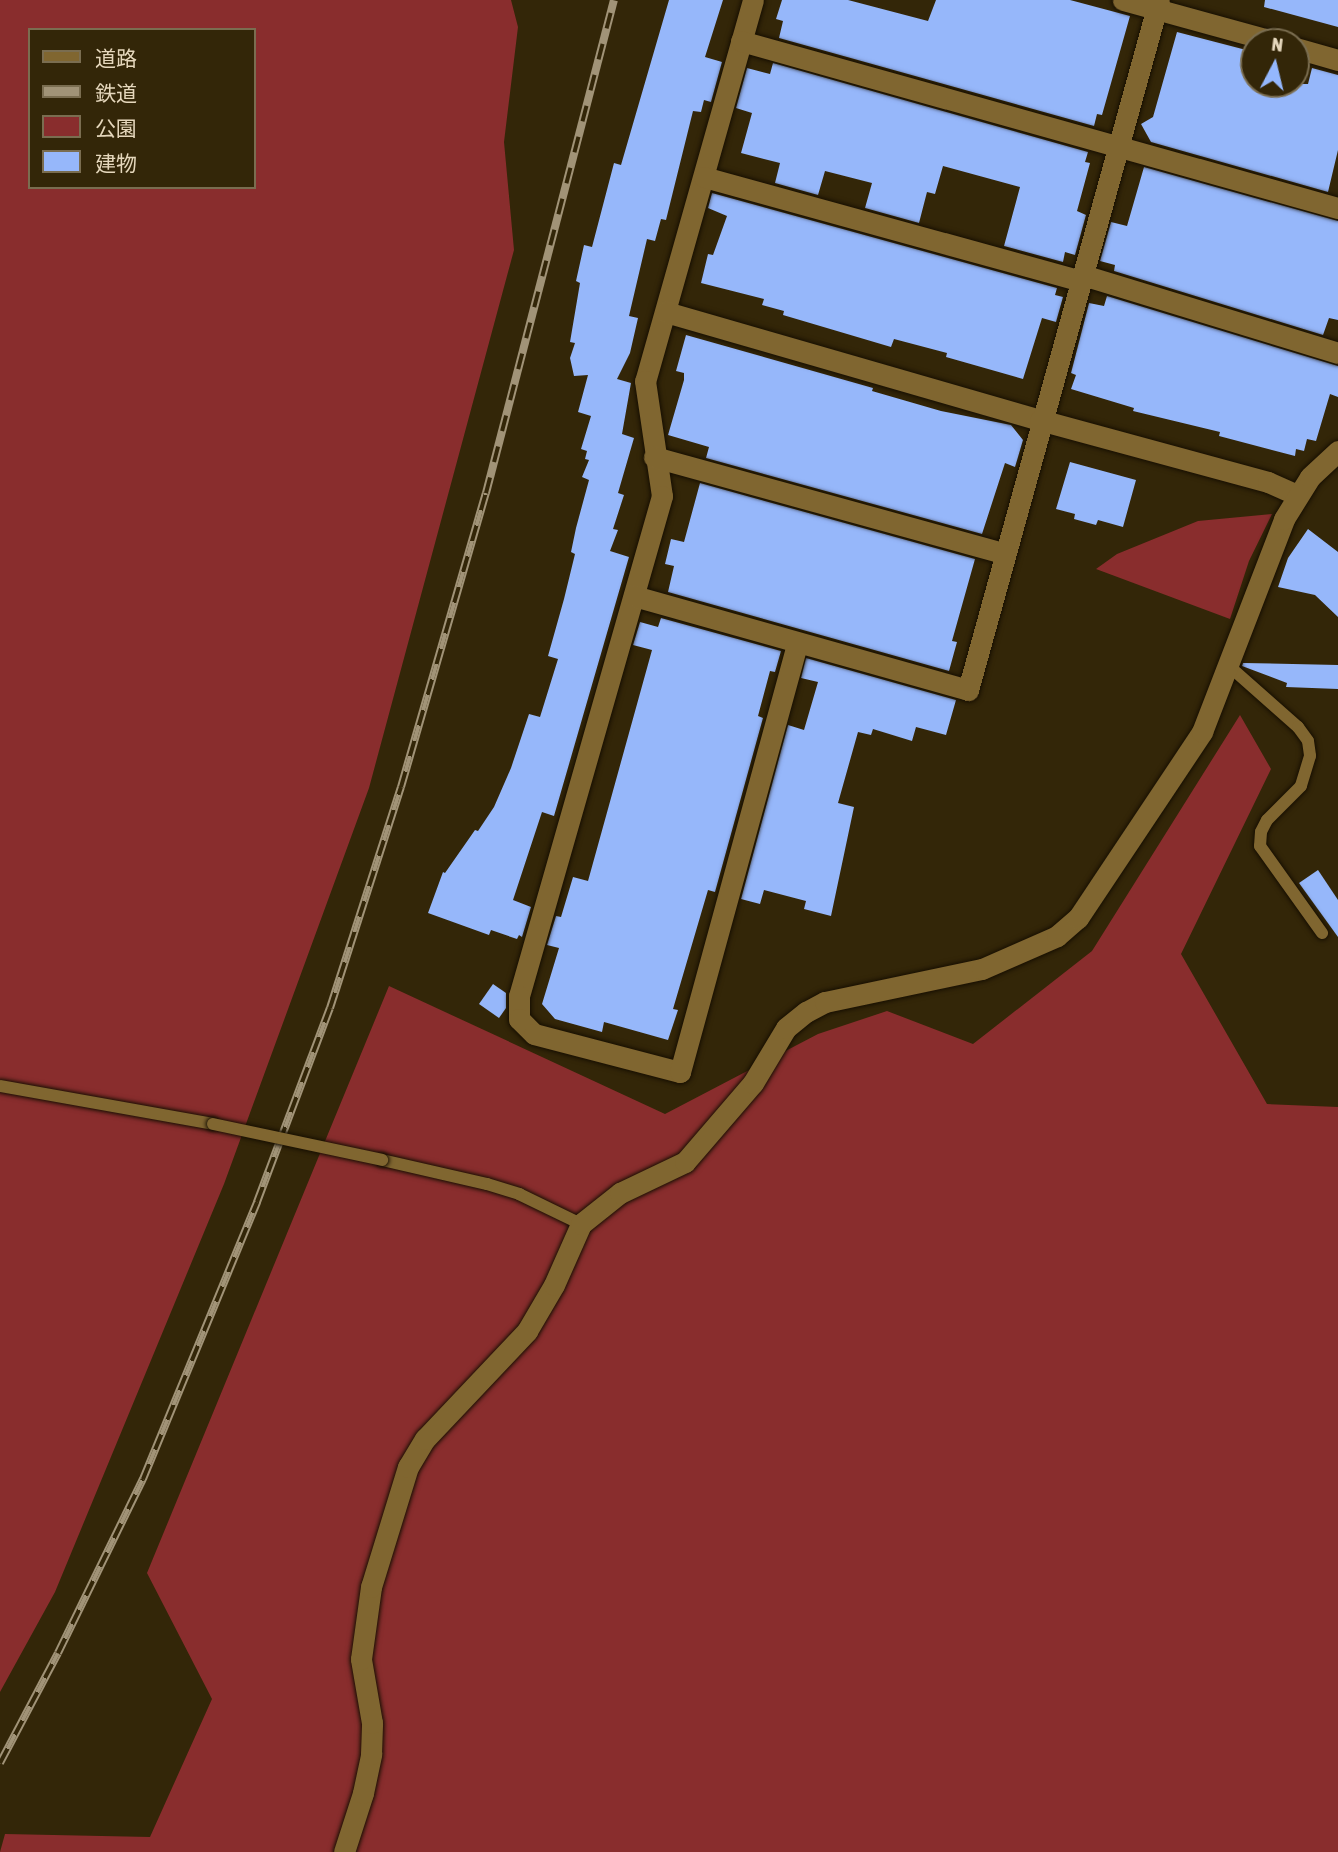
<!DOCTYPE html>
<meta charset="utf-8">
<style>
body{margin:0}
#map{position:relative;width:1338px;height:1852px;overflow:hidden;background:#332608;font-family:"Asap Condensed","Noto Sans JP",sans-serif}
div>[style]{position:absolute}
[style*='--x']{left:calc(var(--x)*1px);top:calc(var(--y)*1px);width:calc(var(--w)*1px);rotate:calc(var(--a)*1deg)}
.green>*{inset:0;background:#892d2d}
.building>*{inset:0;background:#96b7fa}
.roads{filter:drop-shadow(0 0 2px #170f02) drop-shadow(0 0 2px #170f02)}
.lane>*{height:12px;margin:-6px;padding:0 6px;transform-origin:6px;border-radius:6px;background:#806630}
.street>*{height:21px;margin:-10.5px;padding:0 10.5px;transform-origin:10.5px;border-radius:10.5px;background:#806630}
.rail>*{height:8px;margin-top:-4px;transform-origin:0;background:repeating-linear-gradient(90deg,#332608 0 16px,#a19377 0 32px);box-sizing:border-box;border-block:2px solid #a19377}
.bridges{filter:drop-shadow(0 0 2px #170f02) drop-shadow(0 0 2px #170f02)}
.lane-bridge>*{height:12px;margin:-6px;padding:0 6px;transform-origin:6px;border-radius:6px;background:#806630}
span{translate:-50% -50%;white-space:nowrap;text-align:center;line-height:1.15;-webkit-text-stroke:7px #332608;paint-order:stroke}
.legend{position:absolute;left:28px;top:28px;width:228px;height:161px;box-sizing:border-box;background:#332608;border:2px solid #7a6d50;margin:0;padding:9px 12px;list-style:none;font-size:21px;color:#e5d7bc}
.legend li{display:flex;align-items:center;gap:14px;height:35px}
.legend b{width:35px;border:2px solid #7a6d50}
.north{position:absolute;left:1240px;top:28px;width:70px;height:70px;box-sizing:border-box;background:#332608;border:2px solid #7a6d50;border-radius:50%;rotate:7deg;font-size:19px;font-weight:700;line-height:28px;text-align:center;color:#e5d7bc}
.north::after{content:'';display:block;margin:auto;width:24px;height:32px;background:#94b7fd;clip-path:polygon(50% 0,100% 100%,50% 72%,0 100%)}
</style>
<div id="map">
<div class="green">
<div style="clip-path:polygon(evenodd,0 0,511px 0,518px 27px,504px 142px,514px 250px,369px 788px,224px 1184px,55px 1592px,0 1692px,0 0,30px 30px,254px 30px,254px 187px,30px 187px,30px 30px)"></div>
<div style="clip-path:polygon(1272px 514px,1249px 561px,1230px 619px,1096px 569px,1117px 554px,1198px 521px)"></div>
<div style="clip-path:polygon(1240px 715px,1271px 769px,1181px 954px,1267px 1104px,1338px 1107px,1338px 1852px,0 1852px,5px 1834px,150px 1837px,212px 1699px,147px 1573px,389px 986px,665px 1114px,818px 1034px,887px 1011px,973px 1044px,1092px 951px)"></div>
</div>
<div class="building">
<div style="clip-path:polygon(669px 0,723px 0,705px 57px,722px 62px,711px 102px,704px 100px,701px 112px,693px 111px,666px 220px,661px 219px,655px 241px,647px 239px,629px 316px,638px 318px,630px 353px,617px 379px,631px 383px,622px 434px,634px 438px,618px 493px,624px 495px,613px 529px,618px 530px,610px 551px,629px 557px,554px 816px,542px 812px,513px 900px,531px 907px,522px 937px,519px 935px,517px 939px,491px 930px,489px 935px,428px 913px,443px 872px,445px 873px,475px 830px,478px 831px,494px 807px,511px 768px,529px 714px,540px 717px,558px 659px,548px 656px,564px 599px,575px 554px,571px 552px,576px 528px,589px 480px,582px 477px,589px 460px,585px 459px,587px 451px,581px 449px,591px 416px,578px 412px,588px 375px,574px 376px,570px 358px,575px 343px,570px 342px,580px 283px,576px 281px,584px 245px,592px 247px,614px 163px,621px 165px)"></div>
<div style="clip-path:polygon(782px 0,848px 0,928px 21px,936px 0,1070px 0,1130px 16px,1102px 115px,1097px 114px,1094px 126px,779px 38px,783px 21px,776px 19px)"></div>
<div style="clip-path:polygon(1265px 0,1338px 0,1338px 27px,1264px 7px)"></div>
<div style="clip-path:polygon(1177px 32px,1254px 52px,1254px 84px,1308px 84px,1312px 68px,1338px 75px,1338px 150px,1328px 192px,1151px 142px,1141px 124px,1153px 117px)"></div>
<div style="clip-path:polygon(773px 63px,1088px 152px,1085px 162px,1090px 163px,1077px 211px,1086px 215px,1075px 255px,1065px 252px,1063px 262px,1004px 246px,1020px 187px,943px 166px,935px 194px,927px 192px,919px 223px,865px 208px,872px 183px,825px 171px,818px 195px,775px 183px,780px 163px,741px 153px,752px 113px,736px 108px,747px 68px,770px 74px)"></div>
<div style="clip-path:polygon(1144px 167px,1338px 221px,1338px 320px,1329px 318px,1323px 335px,1114px 271px,1115px 265px,1100px 261px,1111px 222px,1127px 226px)"></div>
<div style="clip-path:polygon(712px 193px,1057px 288px,1055px 295px,1063px 297px,1056px 322px,1042px 318px,1023px 379px,946px 357px,947px 353px,894px 339px,891px 347px,783px 315px,784px 311px,762px 305px,764px 299px,701px 283px,708px 254px,713px 255px,727px 216px,708px 208px)"></div>
<div style="clip-path:polygon(1107px 296px,1338px 366px,1338px 397px,1330px 394px,1316px 441px,1307px 439px,1304px 451px,1296px 449px,1295px 456px,1219px 436px,1220px 432px,1133px 411px,1134px 408px,1071px 389px,1076px 375px,1071px 373px,1089px 303px,1104px 306px)"></div>
<div style="clip-path:polygon(686px 335px,873px 388px,872px 391px,941px 411px,1011px 425px,1023px 440px,1015px 467px,1005px 463px,982px 534px,706px 458px,709px 447px,668px 435px,684px 380px,684px 373px,676px 371px)"></div>
<div style="clip-path:polygon(1070px 462px,1136px 480px,1123px 527px,1098px 520px,1096px 525px,1074px 519px,1075px 514px,1056px 509px)"></div>
<div style="clip-path:polygon(700px 483px,975px 559px,952px 641px,957px 642px,949px 671px,668px 592px,674px 566px,665px 564px,671px 539px,684px 542px)"></div>
<div style="clip-path:polygon(1308px 529px,1338px 552px,1338px 617px,1315px 595px,1278px 587px,1288px 558px)"></div>
<div style="clip-path:polygon(661px 618px,781px 651px,775px 672px,770px 671px,758px 716px,763px 718px,715px 892px,708px 890px,673px 1009px,678px 1010px,668px 1040px,604px 1022px,602px 1032px,555px 1019px,542px 1004px,559px 948px,547px 945px,556px 916px,561px 917px,573px 877px,588px 881px,652px 650px,633px 645px,640px 622px,658px 627px)"></div>
<div style="clip-path:polygon(806px 658px,956px 700px,946px 735px,916px 727px,912px 741px,873px 729px,871px 735px,858px 732px,838px 803px,854px 807px,831px 916px,804px 909px,806px 901px,764px 890px,760px 904px,741px 899px,788px 725px,804px 730px,818px 682px,801px 678px)"></div>
<div style="clip-path:polygon(1243px 663px,1338px 665px,1338px 689px,1286px 687px,1287px 683px,1242px 666px)"></div>
<div style="clip-path:polygon(1318px 870px,1338px 900px,1338px 937px,1299px 883px)"></div>
<div style="clip-path:polygon(493px 984px,506px 993px,506px 1008px,499px 1018px,479px 1004px)"></div>
</div>
<div class="roads">
<div class="lane">
<div style="--x:1229;--y:666;--w:92;--a:41.5"></div>
<div style="--x:1298;--y:727;--w:17;--a:54"></div>
<div style="--x:1308;--y:741;--w:15;--a:82"></div>
<div style="--x:1310;--y:756;--w:31;--a:107"></div>
<div style="--x:1301;--y:786;--w:48;--a:135"></div>
<div style="--x:1267;--y:820;--w:13;--a:117"></div>
<div style="--x:1261;--y:832;--w:14;--a:94"></div>
<div style="--x:1260;--y:846;--w:107;--a:54.5"></div>
<div style="--x:0;--y:1086;--w:216;--a:10.1"></div>
<div style="--x:382;--y:1160;--w:108;--a:12.9"></div>
<div style="--x:487;--y:1184;--w:34;--a:17"></div>
<div style="--x:519;--y:1194;--w:69;--a:25.8"></div>
</div>
<div class="street">
<div style="--x:753;--y:0;--w:396;--a:105.8"></div>
<div style="--x:645;--y:381;--w:116;--a:81.6"></div>
<div style="--x:662;--y:496;--w:520;--a:105.96"></div>
<div style="--x:519;--y:996;--w:23;--a:90"></div>
<div style="--x:519;--y:1019;--w:21;--a:45"></div>
<div style="--x:534;--y:1034;--w:151;--a:14.6"></div>
<div style="--x:680;--y:1072;--w:445;--a:-74.7"></div>
<div style="--x:1123;--y:0;--w:158;--a:15.4"></div>
<div style="--x:741;--y:41;--w:620;--a:15.63"></div>
<div style="--x:1296;--y:48;--w:44;--a:15.9"></div>
<div style="--x:704;--y:177;--w:391;--a:15.4"></div>
<div style="--x:1083;--y:275;--w:267;--a:17"></div>
<div style="--x:666;--y:312;--w:389;--a:16.1"></div>
<div style="--x:1040;--y:420;--w:236;--a:15.2"></div>
<div style="--x:1268;--y:482;--w:32;--a:24"></div>
<div style="--x:654;--y:457;--w:364;--a:15.4"></div>
<div style="--x:634;--y:596;--w:347;--a:15.7"></div>
<div style="--x:968;--y:690;--w:716;--a:-74.53"></div>
<div style="--x:344;--y:1852;--w:62;--a:-72.1"></div>
<div style="--x:363;--y:1793;--w:40;--a:-78"></div>
<div style="--x:371;--y:1754;--w:31;--a:-88"></div>
<div style="--x:372;--y:1723;--w:65;--a:-99.8"></div>
<div style="--x:361;--y:1659;--w:73;--a:-82.1"></div>
<div style="--x:371;--y:1587;--w:126;--a:-72.9"></div>
<div style="--x:408;--y:1467;--w:33;--a:-59"></div>
<div style="--x:425;--y:1439;--w:149;--a:-46.6"></div>
<div style="--x:527;--y:1331;--w:53;--a:-59.6"></div>
<div style="--x:554;--y:1285;--w:67;--a:-66.1"></div>
<div style="--x:581;--y:1224;--w:50;--a:-38.5"></div>
<div style="--x:620;--y:1193;--w:72;--a:-25.5"></div>
<div style="--x:685;--y:1162;--w:104;--a:-49.3"></div>
<div style="--x:753;--y:1083;--w:64;--a:-59"></div>
<div style="--x:786;--y:1028;--w:26;--a:-39"></div>
<div style="--x:806;--y:1012;--w:21;--a:-28"></div>
<div style="--x:825;--y:1002;--w:160;--a:-11.9"></div>
<div style="--x:982;--y:969;--w:82;--a:-23.7"></div>
<div style="--x:1057;--y:936;--w:28;--a:-41"></div>
<div style="--x:1078;--y:918;--w:224;--a:-56.3"></div>
<div style="--x:1202;--y:732;--w:228;--a:-68.9"></div>
<div style="--x:1284;--y:519;--w:49;--a:-58.2"></div>
<div style="--x:1310;--y:477;--w:38;--a:-43"></div>
</div>
</div>
<div class="rail">
<div style="--x:0;--y:1763;--w:124;--a:-62.2"></div>
<div style="--x:58;--y:1653;--w:194;--a:-64"></div>
<div style="--x:143;--y:1479;--w:300;--a:-67.6"></div>
<div style="--x:257;--y:1202;--w:207;--a:-69.4"></div>
<div style="--x:330;--y:1008;--w:232;--a:-72.2"></div>
<div style="--x:401;--y:787;--w:306;--a:-73.9"></div>
<div style="--x:486;--y:493;--w:509;--a:-75.45"></div>
</div>
<div class="bridges">
<div class="lane-bridge">
<div style="--x:213;--y:1124;--w:173;--a:12"></div>
</div>
</div>
<ul class="legend">
<li><b style="height:9px;background:#806630"></b>道路</li>
<li><b style="height:9px;background:#a19377"></b>鉄道</li>
<li><b style="height:19px;background:#892d2d"></b>公園</li>
<li><b style="height:19px;background:#96b7fa"></b>建物</li>
</ul>
<div class="north">N</div>
</div>
